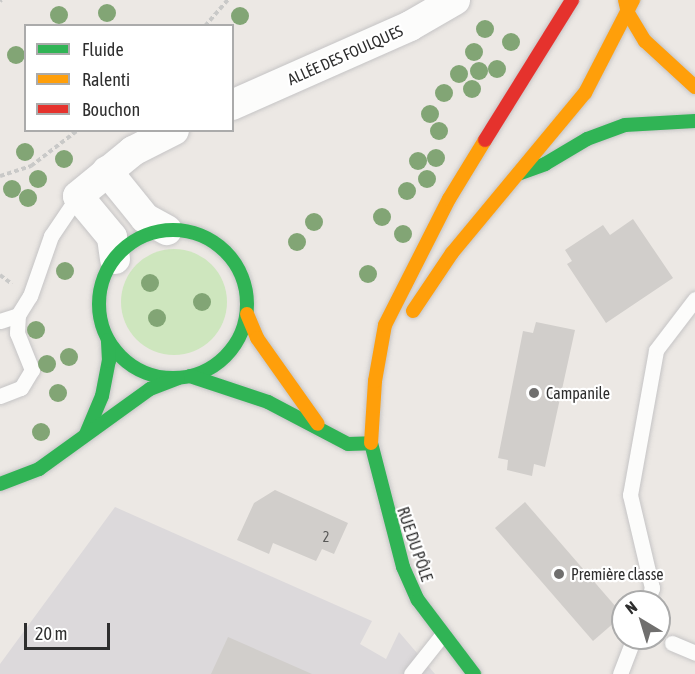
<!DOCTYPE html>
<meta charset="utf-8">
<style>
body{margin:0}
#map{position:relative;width:695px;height:674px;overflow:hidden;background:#ece8e4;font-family:"Asap Condensed",sans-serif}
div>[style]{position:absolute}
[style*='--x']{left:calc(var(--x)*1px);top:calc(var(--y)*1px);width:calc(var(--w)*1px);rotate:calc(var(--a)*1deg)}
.industrial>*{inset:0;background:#dcd9db}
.green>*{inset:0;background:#cee6be}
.round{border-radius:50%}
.building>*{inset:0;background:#d1cecb}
.path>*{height:4px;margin-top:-2px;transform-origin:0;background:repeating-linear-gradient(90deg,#c9c9c8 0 4.5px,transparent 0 7.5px)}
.roads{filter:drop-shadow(0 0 2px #c5c4c5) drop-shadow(0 0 2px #c5c4c5)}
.lane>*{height:15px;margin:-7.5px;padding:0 7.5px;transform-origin:7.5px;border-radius:7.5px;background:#fcfcfb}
.street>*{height:30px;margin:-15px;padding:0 15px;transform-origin:15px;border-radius:15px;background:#fcfcfb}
.fast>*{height:14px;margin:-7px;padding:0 7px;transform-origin:7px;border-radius:7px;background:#30b455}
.fast>.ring{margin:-7px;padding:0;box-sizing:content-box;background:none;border:14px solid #30b455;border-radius:50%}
.slow>*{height:14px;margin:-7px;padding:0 7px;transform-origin:7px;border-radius:7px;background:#ff9f0a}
.jam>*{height:14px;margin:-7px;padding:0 7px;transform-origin:7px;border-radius:7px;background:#e5322d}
.trees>*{width:18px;height:18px;margin:-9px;border-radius:50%;background:#82a575}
.dots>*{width:16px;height:16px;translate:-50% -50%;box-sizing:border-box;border:3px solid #fff;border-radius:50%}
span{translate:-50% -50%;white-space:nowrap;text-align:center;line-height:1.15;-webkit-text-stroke:4.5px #fff;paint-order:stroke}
.number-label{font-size:14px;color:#585857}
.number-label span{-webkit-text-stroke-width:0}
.street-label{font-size:16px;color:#2e2e2e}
.poi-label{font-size:16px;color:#2e2e2e}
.left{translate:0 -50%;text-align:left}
.legend{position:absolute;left:24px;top:24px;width:210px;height:108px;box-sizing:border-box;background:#fff;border:2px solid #ababab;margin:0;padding:8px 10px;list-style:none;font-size:18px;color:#2e2e2e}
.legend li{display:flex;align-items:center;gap:12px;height:30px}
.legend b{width:30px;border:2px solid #ababab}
.north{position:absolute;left:611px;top:590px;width:60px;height:60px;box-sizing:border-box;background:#fff;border:2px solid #ababab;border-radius:50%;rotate:322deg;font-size:16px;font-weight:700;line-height:24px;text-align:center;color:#2e2e2e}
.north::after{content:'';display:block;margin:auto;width:21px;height:27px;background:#706f6e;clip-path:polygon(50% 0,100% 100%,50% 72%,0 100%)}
.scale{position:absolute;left:24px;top:623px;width:86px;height:27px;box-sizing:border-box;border:3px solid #2e2e2e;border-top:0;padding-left:8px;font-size:18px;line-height:21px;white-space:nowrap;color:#2e2e2e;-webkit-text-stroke:4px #fff;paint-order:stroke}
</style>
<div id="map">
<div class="industrial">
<div style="clip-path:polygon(115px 507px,372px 621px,360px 644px,386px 659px,399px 632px,435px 674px,0 674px,0 664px)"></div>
</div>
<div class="green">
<div class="round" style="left:121px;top:249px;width:106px;height:106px"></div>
</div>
<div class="building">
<div style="clip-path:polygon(633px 219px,673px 278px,606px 323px,567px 264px,572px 261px,565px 250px,603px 225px,610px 235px)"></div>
<div style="clip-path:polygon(536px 322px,575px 330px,545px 467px,534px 464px,532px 476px,507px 470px,508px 460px,498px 458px,523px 331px,533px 333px)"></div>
<div style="clip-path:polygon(275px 490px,348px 523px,334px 554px,322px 549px,316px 561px,273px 543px,269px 554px,237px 540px,254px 503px)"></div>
<div style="clip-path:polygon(525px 502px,623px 615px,593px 641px,495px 528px)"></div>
<div style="clip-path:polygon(228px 637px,312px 674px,211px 674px)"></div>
</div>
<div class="path">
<div style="--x:0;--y:1;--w:2;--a:-27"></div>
<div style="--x:205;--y:26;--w:35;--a:-49"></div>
<div style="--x:0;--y:176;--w:33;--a:-18"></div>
<div style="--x:31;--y:166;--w:59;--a:-37.5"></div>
<div style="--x:0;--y:275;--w:15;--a:37"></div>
</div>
<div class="roads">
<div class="lane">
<div style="--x:0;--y:321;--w:19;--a:-18"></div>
<div style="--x:0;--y:396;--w:22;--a:-21"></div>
<div style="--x:21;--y:388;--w:21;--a:-59"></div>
<div style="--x:32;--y:370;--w:40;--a:-112"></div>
<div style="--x:17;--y:333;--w:18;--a:-87"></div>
<div style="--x:18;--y:315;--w:22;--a:-58"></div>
<div style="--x:30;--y:296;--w:64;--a:-70.7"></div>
<div style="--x:51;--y:236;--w:48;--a:-56"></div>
<div style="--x:647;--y:602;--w:15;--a:-70"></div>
<div style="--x:652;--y:588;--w:96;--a:-103.3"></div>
<div style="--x:630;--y:495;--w:147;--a:-79.8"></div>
<div style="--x:656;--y:350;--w:64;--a:-52.6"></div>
<div style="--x:672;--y:643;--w:25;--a:23"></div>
<div style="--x:411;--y:674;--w:50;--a:-51.5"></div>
<div style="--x:620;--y:674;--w:39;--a:-69"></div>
</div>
<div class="street">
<div style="--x:232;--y:105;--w:195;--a:-23.9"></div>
<div style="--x:410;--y:26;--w:52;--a:-30"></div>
<div style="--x:107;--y:171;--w:60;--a:51"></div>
<div style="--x:145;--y:218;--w:25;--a:29"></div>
<div style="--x:115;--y:259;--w:22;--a:-98"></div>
<div style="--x:112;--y:237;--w:53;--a:-129.7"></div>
<div style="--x:78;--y:196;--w:71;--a:-39.3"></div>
<div style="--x:133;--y:151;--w:46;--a:-27.1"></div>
</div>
<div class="fast">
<div style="--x:518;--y:174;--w:29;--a:-20"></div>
<div style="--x:545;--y:164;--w:49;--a:-30.8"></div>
<div style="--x:587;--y:139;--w:40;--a:-20.2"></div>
<div style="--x:625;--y:125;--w:70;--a:-3.3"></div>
<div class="ring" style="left:99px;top:230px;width:134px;height:134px"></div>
<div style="--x:190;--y:376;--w:82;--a:18.4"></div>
<div style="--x:268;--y:402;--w:90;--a:27.7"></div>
<div style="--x:348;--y:444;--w:23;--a:-2"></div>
<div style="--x:371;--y:443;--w:128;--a:75.5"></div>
<div style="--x:403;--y:567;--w:36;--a:66"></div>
<div style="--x:418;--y:600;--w:93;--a:52.9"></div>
<div style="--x:86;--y:434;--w:41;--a:-67.2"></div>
<div style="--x:102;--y:396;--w:36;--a:-79"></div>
<div style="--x:109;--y:361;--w:21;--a:-93"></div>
<div style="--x:0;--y:484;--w:42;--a:-21"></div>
<div style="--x:39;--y:469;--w:137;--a:-35.8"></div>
<div style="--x:150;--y:389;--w:30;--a:-21"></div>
</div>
<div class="slow">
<div style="--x:625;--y:0;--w:13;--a:77"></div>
<div style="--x:628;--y:13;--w:33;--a:59"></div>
<div style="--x:645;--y:41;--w:68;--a:42.6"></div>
<div style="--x:413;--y:311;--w:70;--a:-56.1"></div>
<div style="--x:452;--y:253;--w:208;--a:-50.3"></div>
<div style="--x:585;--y:93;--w:105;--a:-62.7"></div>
<div style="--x:247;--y:314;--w:26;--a:67"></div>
<div style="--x:257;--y:338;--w:105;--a:54.7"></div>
<div style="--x:371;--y:443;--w:62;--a:-86.3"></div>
<div style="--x:375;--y:381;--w:57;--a:-79.9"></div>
<div style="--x:385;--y:325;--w:141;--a:-63.1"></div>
<div style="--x:449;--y:199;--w:69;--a:-58.6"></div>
</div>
<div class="jam">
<div style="--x:485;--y:140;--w:165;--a:-58.1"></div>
</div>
</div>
<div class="trees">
<div style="left:107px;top:13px"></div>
<div style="left:59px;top:15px"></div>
<div style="left:240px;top:16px"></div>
<div style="left:485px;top:29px"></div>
<div style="left:511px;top:42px"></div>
<div style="left:474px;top:52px"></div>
<div style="left:16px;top:55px"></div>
<div style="left:497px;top:69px"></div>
<div style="left:479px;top:71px"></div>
<div style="left:459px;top:74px"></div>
<div style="left:472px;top:89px"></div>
<div style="left:444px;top:93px"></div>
<div style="left:430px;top:114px"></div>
<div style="left:439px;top:131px"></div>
<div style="left:25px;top:152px"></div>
<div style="left:436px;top:158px"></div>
<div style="left:64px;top:159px"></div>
<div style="left:418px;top:161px"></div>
<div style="left:38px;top:179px"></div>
<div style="left:427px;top:179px"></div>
<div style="left:12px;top:189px"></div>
<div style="left:407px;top:191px"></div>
<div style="left:28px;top:198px"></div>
<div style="left:382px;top:217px"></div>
<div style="left:314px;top:222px"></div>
<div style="left:403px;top:234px"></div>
<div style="left:297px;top:242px"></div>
<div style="left:65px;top:271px"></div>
<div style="left:368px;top:274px"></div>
<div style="left:150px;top:283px"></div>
<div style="left:202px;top:302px"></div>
<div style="left:157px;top:318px"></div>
<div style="left:36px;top:330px"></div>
<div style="left:69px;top:357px"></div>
<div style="left:47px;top:364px"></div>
<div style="left:58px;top:393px"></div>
<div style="left:41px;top:432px"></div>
</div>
<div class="dots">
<div style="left:534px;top:393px;background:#706f6e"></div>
<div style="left:559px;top:574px;background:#706f6e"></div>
</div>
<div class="number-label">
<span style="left:326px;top:537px">2</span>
</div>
<div class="street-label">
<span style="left:345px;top:55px;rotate:-24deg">ALLÉE DES FOULQUES</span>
<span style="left:415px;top:544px;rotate:71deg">RUE DU PÔLE</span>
</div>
<div class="poi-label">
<span class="left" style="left:546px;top:393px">Campanile</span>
<span class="left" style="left:571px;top:574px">Première classe</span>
</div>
<ul class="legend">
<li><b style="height:8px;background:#30b455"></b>Fluide</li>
<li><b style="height:8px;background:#ff9f0a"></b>Ralenti</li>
<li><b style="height:8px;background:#e5322d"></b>Bouchon</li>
</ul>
<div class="north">N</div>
<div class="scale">20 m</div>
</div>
